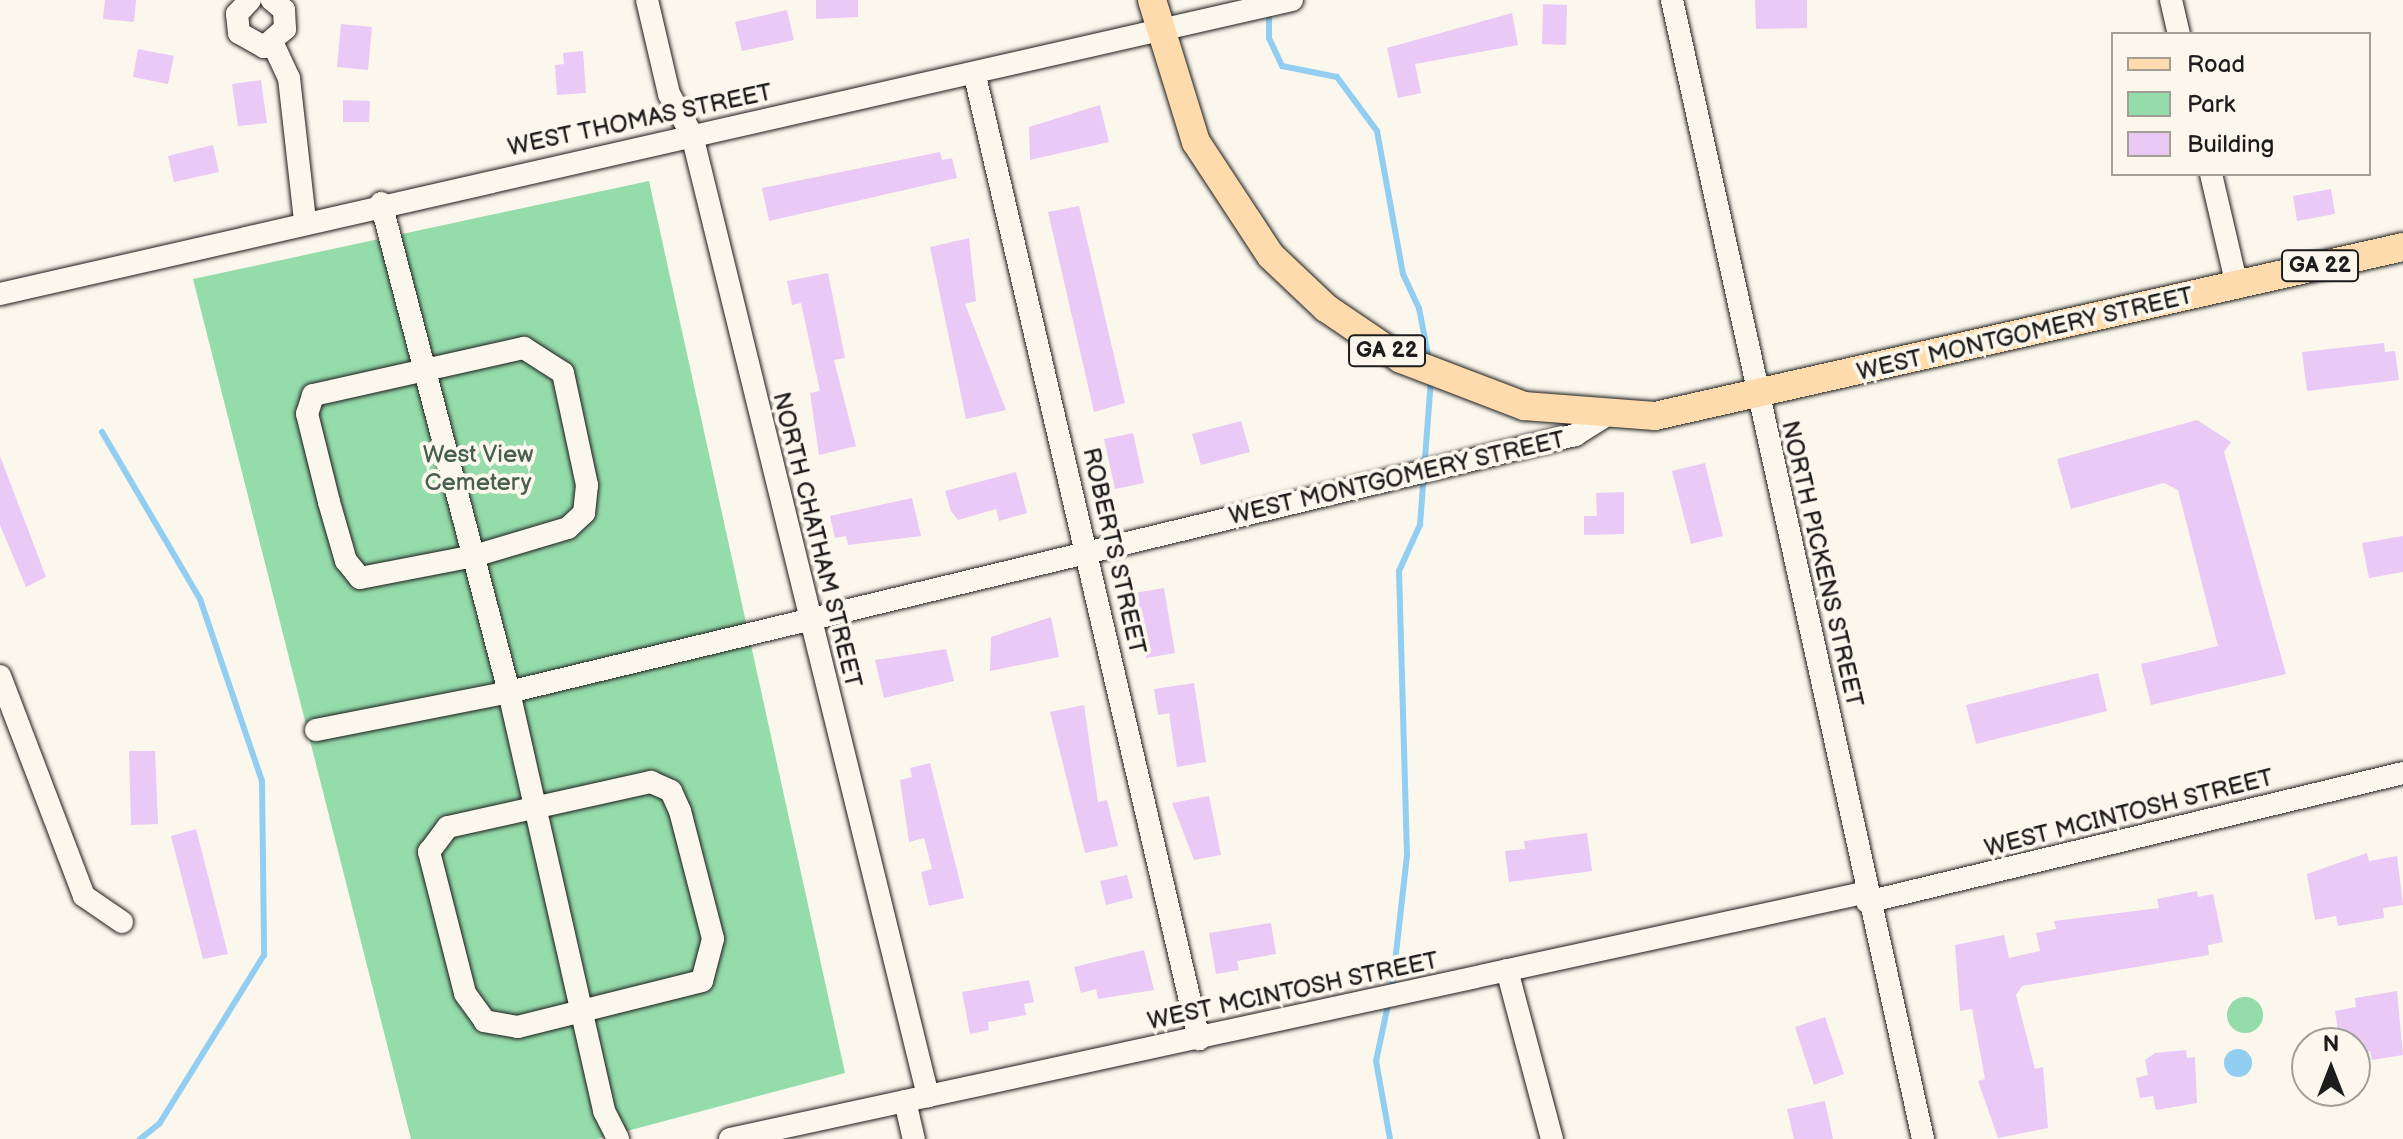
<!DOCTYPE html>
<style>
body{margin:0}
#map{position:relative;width:2403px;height:1139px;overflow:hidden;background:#fbf7ec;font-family:"Balsamiq Sans",sans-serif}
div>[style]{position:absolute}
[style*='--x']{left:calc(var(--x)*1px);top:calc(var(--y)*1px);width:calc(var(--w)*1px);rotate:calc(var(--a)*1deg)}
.green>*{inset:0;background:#95dcab}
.round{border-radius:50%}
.water>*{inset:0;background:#92cdf2}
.stream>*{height:6px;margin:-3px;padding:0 3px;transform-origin:3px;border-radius:3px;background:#92cdf2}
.building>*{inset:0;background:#eac9f6}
.roads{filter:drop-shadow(0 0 2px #1c1c1c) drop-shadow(0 0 2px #1c1c1c)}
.minor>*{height:22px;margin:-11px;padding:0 11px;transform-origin:11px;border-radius:11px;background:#fbf7ec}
.major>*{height:28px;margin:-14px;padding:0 14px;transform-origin:14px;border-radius:14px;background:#fedbac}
span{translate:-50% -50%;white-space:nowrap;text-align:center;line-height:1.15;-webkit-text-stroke:8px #fbf7ec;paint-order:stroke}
.shield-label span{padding:2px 6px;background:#fbf7ec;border:2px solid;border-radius:6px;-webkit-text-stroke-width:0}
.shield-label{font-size:22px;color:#1c1c1c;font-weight:700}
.street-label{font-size:24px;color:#1c1c1c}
.park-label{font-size:24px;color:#465f4e}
.legend{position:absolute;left:2111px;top:32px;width:260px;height:144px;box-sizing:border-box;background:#fbf7ec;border:2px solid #a29f99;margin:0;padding:10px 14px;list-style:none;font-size:24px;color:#1c1c1c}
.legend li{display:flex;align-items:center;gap:16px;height:40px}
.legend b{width:40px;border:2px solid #a29f99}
.north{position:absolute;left:2291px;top:1027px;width:80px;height:80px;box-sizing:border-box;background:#fbf7ec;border:2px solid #a29f99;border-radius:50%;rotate:0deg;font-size:22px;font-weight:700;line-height:32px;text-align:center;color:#1c1c1c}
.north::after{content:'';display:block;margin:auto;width:28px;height:36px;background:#1c1c1c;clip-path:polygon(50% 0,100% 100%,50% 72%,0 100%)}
</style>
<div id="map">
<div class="green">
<div style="clip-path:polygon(649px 181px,845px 1073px,597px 1139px,411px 1139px,193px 279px)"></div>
<div class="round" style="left:2227px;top:997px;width:36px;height:36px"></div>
</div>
<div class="water">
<div class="round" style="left:2224px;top:1049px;width:28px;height:28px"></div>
</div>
<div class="stream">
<div style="--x:1269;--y:12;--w:26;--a:90"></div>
<div style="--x:1269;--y:38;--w:31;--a:65"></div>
<div style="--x:1282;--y:66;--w:56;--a:11.3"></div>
<div style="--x:1337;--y:77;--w:67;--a:53.5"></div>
<div style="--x:1377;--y:131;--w:145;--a:79.7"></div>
<div style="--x:1403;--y:274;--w:38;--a:65"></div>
<div style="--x:1419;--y:308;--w:53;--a:79.1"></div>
<div style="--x:102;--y:432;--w:194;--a:59.6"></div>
<div style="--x:200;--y:599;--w:192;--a:71.2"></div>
<div style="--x:262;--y:781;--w:174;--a:89.3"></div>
<div style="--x:264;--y:955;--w:198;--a:121.8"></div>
<div style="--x:160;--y:1123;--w:26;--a:141"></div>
<div style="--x:1392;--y:989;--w:134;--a:-83.6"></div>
<div style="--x:1407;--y:856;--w:285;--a:-91.6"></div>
<div style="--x:1399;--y:571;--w:51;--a:-65.5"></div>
<div style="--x:1420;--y:525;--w:146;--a:-85.7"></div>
<div style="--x:1389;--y:1000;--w:62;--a:102"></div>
<div style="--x:1376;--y:1061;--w:79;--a:79.8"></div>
</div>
<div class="building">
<div style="clip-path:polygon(105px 0,136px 0,134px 22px,103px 19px)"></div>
<div style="clip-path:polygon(816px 0,858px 0,858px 17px,816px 19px)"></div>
<div style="clip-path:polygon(1755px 0,1807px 0,1807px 28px,1756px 29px)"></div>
<div style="clip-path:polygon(1543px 4px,1567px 5px,1566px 45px,1542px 44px)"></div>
<div style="clip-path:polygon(787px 10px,794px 40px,742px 51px,735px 22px)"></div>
<div style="clip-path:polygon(1512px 13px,1518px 45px,1415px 64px,1421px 93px,1398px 98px,1387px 48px)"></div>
<div style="clip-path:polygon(341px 24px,372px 27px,368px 70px,337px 67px)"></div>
<div style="clip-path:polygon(138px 49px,174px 56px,168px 84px,133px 77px)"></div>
<div style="clip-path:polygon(583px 51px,586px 93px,557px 95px,555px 65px,564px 64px,563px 53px)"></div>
<div style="clip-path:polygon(261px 80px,267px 123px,238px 126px,232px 84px)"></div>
<div style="clip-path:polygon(343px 100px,370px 101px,369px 122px,343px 122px)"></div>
<div style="clip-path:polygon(1100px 105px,1109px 142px,1030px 160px,1029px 127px)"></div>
<div style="clip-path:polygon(213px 145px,219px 172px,174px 182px,168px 156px)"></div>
<div style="clip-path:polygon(940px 152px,942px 160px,952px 158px,957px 178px,769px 221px,762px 188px)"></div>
<div style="clip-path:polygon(2331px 189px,2335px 214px,2297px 221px,2293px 196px)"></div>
<div style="clip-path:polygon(1079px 206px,1125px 403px,1094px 412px,1048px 212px)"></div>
<div style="clip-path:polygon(969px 238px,976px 301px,965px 304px,1006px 410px,966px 419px,930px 247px)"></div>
<div style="clip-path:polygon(828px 273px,845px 358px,834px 360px,856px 446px,819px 455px,810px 393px,820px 391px,801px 303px,792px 305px,787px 281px)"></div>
<div style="clip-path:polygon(2384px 343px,2385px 352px,2395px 351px,2399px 380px,2307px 391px,2302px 352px)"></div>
<div style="clip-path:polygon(2197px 420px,2231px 442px,2224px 452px,2286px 674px,2151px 705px,2141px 664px,2218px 646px,2178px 490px,2164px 483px,2071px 509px,2057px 459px)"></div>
<div style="clip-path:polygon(1241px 421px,1250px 452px,1201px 465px,1192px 434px)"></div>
<div style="clip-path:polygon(1133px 433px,1144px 483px,1115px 489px,1104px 439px)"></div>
<div style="clip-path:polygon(0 456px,46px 577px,26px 587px,0 525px)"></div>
<div style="clip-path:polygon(1705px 463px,1723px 536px,1691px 544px,1672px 471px)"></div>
<div style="clip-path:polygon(1016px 472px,1027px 513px,999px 521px,996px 509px,958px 520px,951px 511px,945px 491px)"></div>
<div style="clip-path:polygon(1624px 492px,1624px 534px,1584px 535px,1584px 516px,1597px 516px,1596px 493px)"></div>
<div style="clip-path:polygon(912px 498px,921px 536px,848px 545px,846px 536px,835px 538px,830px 516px)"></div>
<div style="clip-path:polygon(2403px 536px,2403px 572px,2369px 578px,2362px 543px)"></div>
<div style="clip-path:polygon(1164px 588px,1175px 653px,1146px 658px,1139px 616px,1126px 618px,1123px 595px)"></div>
<div style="clip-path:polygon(1051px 617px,1059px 657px,990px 671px,991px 637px)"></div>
<div style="clip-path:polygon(946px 649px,954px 681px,884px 698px,875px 660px)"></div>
<div style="clip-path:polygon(2098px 673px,2107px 711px,1976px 744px,1966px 705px)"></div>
<div style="clip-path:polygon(1194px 683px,1206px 762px,1177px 767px,1169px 713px,1158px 715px,1154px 689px)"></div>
<div style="clip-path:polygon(1084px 705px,1098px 802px,1107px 800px,1118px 846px,1085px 853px,1050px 712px)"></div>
<div style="clip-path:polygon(129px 751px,155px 751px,158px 824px,131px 825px)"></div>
<div style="clip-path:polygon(930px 763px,964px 898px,929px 906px,921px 872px,932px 869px,924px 838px,909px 842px,900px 780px,912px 777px,910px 768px)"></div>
<div style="clip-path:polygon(1209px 796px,1221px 855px,1194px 860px,1172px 803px)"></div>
<div style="clip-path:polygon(196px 829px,228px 954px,203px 959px,171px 836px)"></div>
<div style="clip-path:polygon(1587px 833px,1592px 871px,1509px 882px,1505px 851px,1525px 849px,1524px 841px)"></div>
<div style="clip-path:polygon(2367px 853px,2369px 861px,2397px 856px,2403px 905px,2383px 908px,2384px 918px,2338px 926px,2336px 916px,2315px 920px,2307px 874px)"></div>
<div style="clip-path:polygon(1127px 875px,1133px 898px,1106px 905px,1100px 881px)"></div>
<div style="clip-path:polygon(2197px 891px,2198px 897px,2213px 894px,2223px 942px,2208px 945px,2209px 955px,2022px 986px,2016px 995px,2035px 1069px,2043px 1067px,2048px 1128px,1998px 1138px,1978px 1081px,1985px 1079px,1972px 1009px,1960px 1011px,1955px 945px,2004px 935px,2009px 958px,2040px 951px,2036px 933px,2056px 929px,2054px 921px,2159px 908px,2157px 899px)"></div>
<div style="clip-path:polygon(1271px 923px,1276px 954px,1237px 961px,1239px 970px,1216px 974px,1209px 933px)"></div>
<div style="clip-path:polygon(1144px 950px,1154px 990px,1098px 999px,1096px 989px,1081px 993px,1074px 967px)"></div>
<div style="clip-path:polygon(1029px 980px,1034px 1002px,1024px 1004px,1026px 1015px,988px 1022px,989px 1030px,970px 1034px,962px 992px)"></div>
<div style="clip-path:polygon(2397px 991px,2403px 1055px,2372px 1060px,2370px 1051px,2355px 1053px,2355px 1043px,2340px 1043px,2335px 1011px,2356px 1007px,2355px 998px)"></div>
<div style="clip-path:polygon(1825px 1017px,1844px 1074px,1814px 1085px,1795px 1027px)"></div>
<div style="clip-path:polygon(2186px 1050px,2187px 1058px,2195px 1057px,2197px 1103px,2156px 1110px,2153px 1096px,2140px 1098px,2136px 1078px,2148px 1075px,2145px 1060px,2155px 1053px)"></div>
<div style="clip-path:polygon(1825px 1101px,1833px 1139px,1794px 1139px,1787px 1109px)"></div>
</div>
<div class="roads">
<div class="minor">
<div style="--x:250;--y:0;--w:19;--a:133"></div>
<div style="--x:237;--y:14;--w:19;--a:84"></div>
<div style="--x:239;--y:33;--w:29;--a:29"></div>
<div style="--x:264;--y:47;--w:28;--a:-41"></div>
<div style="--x:285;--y:29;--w:19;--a:-93"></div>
<div style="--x:284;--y:10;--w:16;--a:-140"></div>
<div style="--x:647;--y:0;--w:97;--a:76.8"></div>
<div style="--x:669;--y:94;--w:47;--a:60.7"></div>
<div style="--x:692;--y:135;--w:990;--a:76.2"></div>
<div style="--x:1672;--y:0;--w:1166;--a:77.57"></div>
<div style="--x:2171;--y:0;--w:35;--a:77"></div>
<div style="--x:273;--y:44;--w:38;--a:65"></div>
<div style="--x:289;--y:78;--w:143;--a:83.6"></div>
<div style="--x:975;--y:76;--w:989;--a:76.91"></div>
<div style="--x:2211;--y:174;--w:115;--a:76.9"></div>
<div style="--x:381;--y:203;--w:505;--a:75.33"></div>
<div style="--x:509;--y:692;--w:1097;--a:-13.55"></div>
<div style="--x:1575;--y:435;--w:38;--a:-32"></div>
<div style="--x:0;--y:294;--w:1325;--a:-12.82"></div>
<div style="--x:524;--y:348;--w:46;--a:32.7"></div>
<div style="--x:563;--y:373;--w:115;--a:77.9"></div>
<div style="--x:587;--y:485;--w:28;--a:96"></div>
<div style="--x:584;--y:513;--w:22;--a:137"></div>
<div style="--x:568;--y:528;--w:98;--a:163.4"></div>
<div style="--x:474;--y:556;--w:116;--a:169.1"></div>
<div style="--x:360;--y:578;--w:22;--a:-129"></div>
<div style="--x:346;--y:561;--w:61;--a:-106.1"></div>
<div style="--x:329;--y:502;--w:91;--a:-104"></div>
<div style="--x:307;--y:414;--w:20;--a:-72"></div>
<div style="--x:313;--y:395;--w:216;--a:-12.6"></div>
<div style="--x:0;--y:676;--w:235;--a:69.1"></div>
<div style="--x:84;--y:896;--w:46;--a:34.4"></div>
<div style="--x:316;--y:730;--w:197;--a:-11.1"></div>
<div style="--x:509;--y:692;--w:430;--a:77.2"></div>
<div style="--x:604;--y:1111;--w:31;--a:63"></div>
<div style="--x:651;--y:782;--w:22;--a:24"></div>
<div style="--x:671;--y:791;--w:22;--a:66"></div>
<div style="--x:680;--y:811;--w:132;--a:75.5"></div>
<div style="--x:713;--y:939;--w:43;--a:104.7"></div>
<div style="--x:702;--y:981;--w:190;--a:166"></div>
<div style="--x:518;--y:1027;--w:34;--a:-170"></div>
<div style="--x:485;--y:1021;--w:34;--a:-126"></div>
<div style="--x:465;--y:993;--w:146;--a:-104.3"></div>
<div style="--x:429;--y:852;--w:31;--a:-53"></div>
<div style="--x:448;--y:827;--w:208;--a:-12.5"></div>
<div style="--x:1867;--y:902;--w:551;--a:-13.53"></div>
<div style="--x:1507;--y:970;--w:175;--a:75.1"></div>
<div style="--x:905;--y:1101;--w:39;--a:77"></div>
<div style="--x:730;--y:1139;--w:1164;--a:-12.25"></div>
</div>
<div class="major">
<div style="--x:1152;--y:0;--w:149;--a:72.8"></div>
<div style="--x:1196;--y:142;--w:136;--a:56.7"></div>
<div style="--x:1271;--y:256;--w:76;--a:43.4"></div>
<div style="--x:1326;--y:308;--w:91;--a:34.2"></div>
<div style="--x:1401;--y:359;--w:132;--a:20.9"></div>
<div style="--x:1524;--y:406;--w:131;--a:4.4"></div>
<div style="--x:1655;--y:416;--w:767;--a:-12.73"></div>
</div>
</div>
<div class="shield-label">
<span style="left:2320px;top:266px">GA 22</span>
<span style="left:1387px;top:351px">GA 22</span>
</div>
<div class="street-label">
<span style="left:640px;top:120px;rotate:-12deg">WEST THOMAS STREET</span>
<span style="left:2025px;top:334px;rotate:-13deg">WEST MONTGOMERY STREET</span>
<span style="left:1397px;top:478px;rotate:-13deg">WEST MONTGOMERY STREET</span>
<span style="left:817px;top:540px;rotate:76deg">NORTH CHATHAM STREET</span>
<span style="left:1114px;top:551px;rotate:77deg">ROBERTS STREET</span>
<span style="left:1822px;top:564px;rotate:77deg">NORTH PICKENS STREET</span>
<span style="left:2129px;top:813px;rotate:-14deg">WEST MCINTOSH STREET</span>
<span style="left:1293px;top:991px;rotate:-12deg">WEST MCINTOSH STREET</span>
</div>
<div class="park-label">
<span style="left:478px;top:469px">West View<br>Cemetery</span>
</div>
<ul class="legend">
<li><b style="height:10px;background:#fedbac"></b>Road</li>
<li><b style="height:22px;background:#95dcab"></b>Park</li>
<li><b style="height:22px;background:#eac9f6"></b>Building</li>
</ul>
<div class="north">N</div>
</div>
